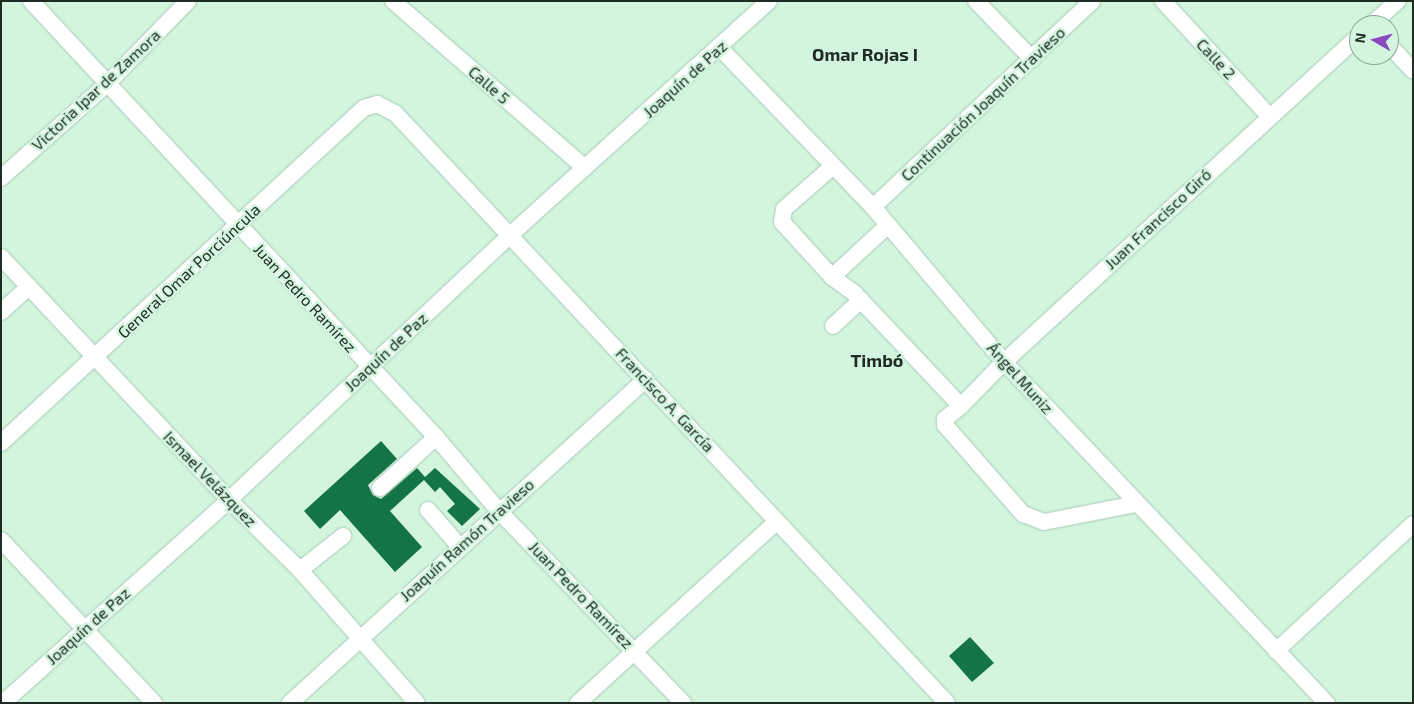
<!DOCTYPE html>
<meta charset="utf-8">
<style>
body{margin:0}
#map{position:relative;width:1414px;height:704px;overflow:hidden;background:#d3f5de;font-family:"Exo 2",sans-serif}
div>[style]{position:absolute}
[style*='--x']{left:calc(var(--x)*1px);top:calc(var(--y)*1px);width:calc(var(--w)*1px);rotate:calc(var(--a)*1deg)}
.building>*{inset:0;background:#147446}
.roads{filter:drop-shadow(0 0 1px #a8c9b3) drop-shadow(0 0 1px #a8c9b3)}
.minor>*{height:16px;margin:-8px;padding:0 8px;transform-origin:8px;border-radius:8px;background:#fff}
span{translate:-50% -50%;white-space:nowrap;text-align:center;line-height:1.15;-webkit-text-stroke:5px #d3f5de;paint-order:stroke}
.street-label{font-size:16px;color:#1f2b23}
.neighbourhood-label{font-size:18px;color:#1f2b23;font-weight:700}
.frame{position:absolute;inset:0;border:2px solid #1f2b23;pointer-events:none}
.north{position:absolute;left:1349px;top:15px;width:50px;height:50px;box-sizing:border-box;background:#d3f5de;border:1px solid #8ba493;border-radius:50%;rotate:278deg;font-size:14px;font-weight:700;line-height:20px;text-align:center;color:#1f2b23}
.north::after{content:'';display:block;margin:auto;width:18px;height:22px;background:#894abf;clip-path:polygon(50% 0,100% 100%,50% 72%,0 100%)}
</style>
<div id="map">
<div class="building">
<div style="clip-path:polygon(381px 441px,397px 459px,368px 485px,373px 495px,381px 499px,417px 468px,425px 477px,435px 468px,480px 509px,462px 526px,447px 511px,455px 504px,440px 487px,435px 492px,424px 480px,390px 511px,422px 547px,395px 572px,340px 510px,320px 529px,304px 511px)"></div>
<div style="clip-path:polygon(970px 637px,994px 663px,972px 682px,949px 656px)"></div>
</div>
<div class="roads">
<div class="minor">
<div style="--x:31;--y:1;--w:595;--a:47.11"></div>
<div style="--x:436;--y:437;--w:97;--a:49.6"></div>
<div style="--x:499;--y:511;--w:266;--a:46.2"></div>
<div style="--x:393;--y:1;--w:254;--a:41"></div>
<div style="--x:976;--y:1;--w:81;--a:46"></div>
<div style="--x:1163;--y:1;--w:156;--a:47.3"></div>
<div style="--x:1371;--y:25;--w:36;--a:-42"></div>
<div style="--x:1389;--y:45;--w:35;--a:47"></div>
<div style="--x:720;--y:48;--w:221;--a:46.1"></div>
<div style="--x:873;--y:207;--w:203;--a:49.8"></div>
<div style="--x:1004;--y:362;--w:470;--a:46.6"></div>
<div style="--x:833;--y:166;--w:65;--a:138.7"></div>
<div style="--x:784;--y:209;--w:13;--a:99"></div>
<div style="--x:782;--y:222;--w:74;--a:47.7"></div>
<div style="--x:832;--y:277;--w:29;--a:36"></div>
<div style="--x:855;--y:294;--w:154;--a:46.6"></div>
<div style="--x:961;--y:406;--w:21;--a:141"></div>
<div style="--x:945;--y:419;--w:6;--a:90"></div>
<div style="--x:945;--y:425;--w:118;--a:48.8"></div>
<div style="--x:1023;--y:514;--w:22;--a:21"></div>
<div style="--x:1044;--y:522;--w:94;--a:-11.1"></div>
<div style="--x:1;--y:178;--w:142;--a:-41.6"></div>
<div style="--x:107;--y:84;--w:116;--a:-45.7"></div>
<div style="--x:873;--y:207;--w:301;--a:-43.2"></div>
<div style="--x:1;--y:257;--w:333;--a:46.8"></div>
<div style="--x:229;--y:500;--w:100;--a:44.6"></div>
<div style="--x:300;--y:570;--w:177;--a:48.7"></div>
<div style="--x:832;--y:277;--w:75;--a:-42.8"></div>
<div style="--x:1;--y:312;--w:38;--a:-42"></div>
<div style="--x:833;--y:326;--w:38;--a:-43"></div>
<div style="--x:961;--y:406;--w:62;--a:-45.7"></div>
<div style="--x:1004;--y:362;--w:483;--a:-42.6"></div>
<div style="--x:1;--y:443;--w:494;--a:-42.7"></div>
<div style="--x:364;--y:108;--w:14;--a:-17"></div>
<div style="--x:377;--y:104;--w:20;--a:27"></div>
<div style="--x:395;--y:113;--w:808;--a:46.91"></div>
<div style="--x:380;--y:488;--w:76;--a:-42.3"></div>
<div style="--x:428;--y:510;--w:49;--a:49.1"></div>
<div style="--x:1;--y:540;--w:224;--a:46.8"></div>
<div style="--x:300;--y:570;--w:55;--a:-38.3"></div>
<div style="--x:1276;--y:651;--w:187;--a:-42.8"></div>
<div style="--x:3;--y:703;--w:304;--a:-41.9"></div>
<div style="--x:229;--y:500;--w:385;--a:-43.3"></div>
<div style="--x:509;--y:236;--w:350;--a:-42.1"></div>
<div style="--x:290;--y:703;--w:481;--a:-42.3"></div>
<div style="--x:578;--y:703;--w:268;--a:-42.4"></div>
</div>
</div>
<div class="street-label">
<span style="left:1216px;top:59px;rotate:47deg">Calle 2</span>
<span style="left:685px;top:79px;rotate:-42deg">Joaquín de Paz</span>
<span style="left:489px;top:85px;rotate:41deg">Calle 5</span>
<span style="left:96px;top:90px;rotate:-43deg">Victoria Ipar de Zamora</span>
<span style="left:983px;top:104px;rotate:-43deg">Continuación Joaquín Travieso</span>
<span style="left:1158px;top:219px;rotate:-43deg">Juan Francisco Giró</span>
<span style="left:189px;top:271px;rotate:-43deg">General Omar Porciúncula</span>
<span style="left:305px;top:298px;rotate:47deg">Juan Pedro Ramírez</span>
<span style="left:386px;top:352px;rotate:-43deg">Joaquín de Paz</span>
<span style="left:1020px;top:378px;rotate:48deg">Ángel Muniz</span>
<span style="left:665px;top:400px;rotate:47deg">Francisco A. García</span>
<span style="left:210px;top:479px;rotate:46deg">Ismael Velázquez</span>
<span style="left:467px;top:540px;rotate:-42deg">Joaquín Ramón Travieso</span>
<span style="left:581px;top:595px;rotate:46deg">Juan Pedro Ramírez</span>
<span style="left:88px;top:626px;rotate:-42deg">Joaquín de Paz</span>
</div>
<div class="neighbourhood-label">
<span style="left:865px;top:54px">Omar Rojas I</span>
<span style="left:877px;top:360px">Timbó</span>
</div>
<div class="frame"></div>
<div class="north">N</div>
</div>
